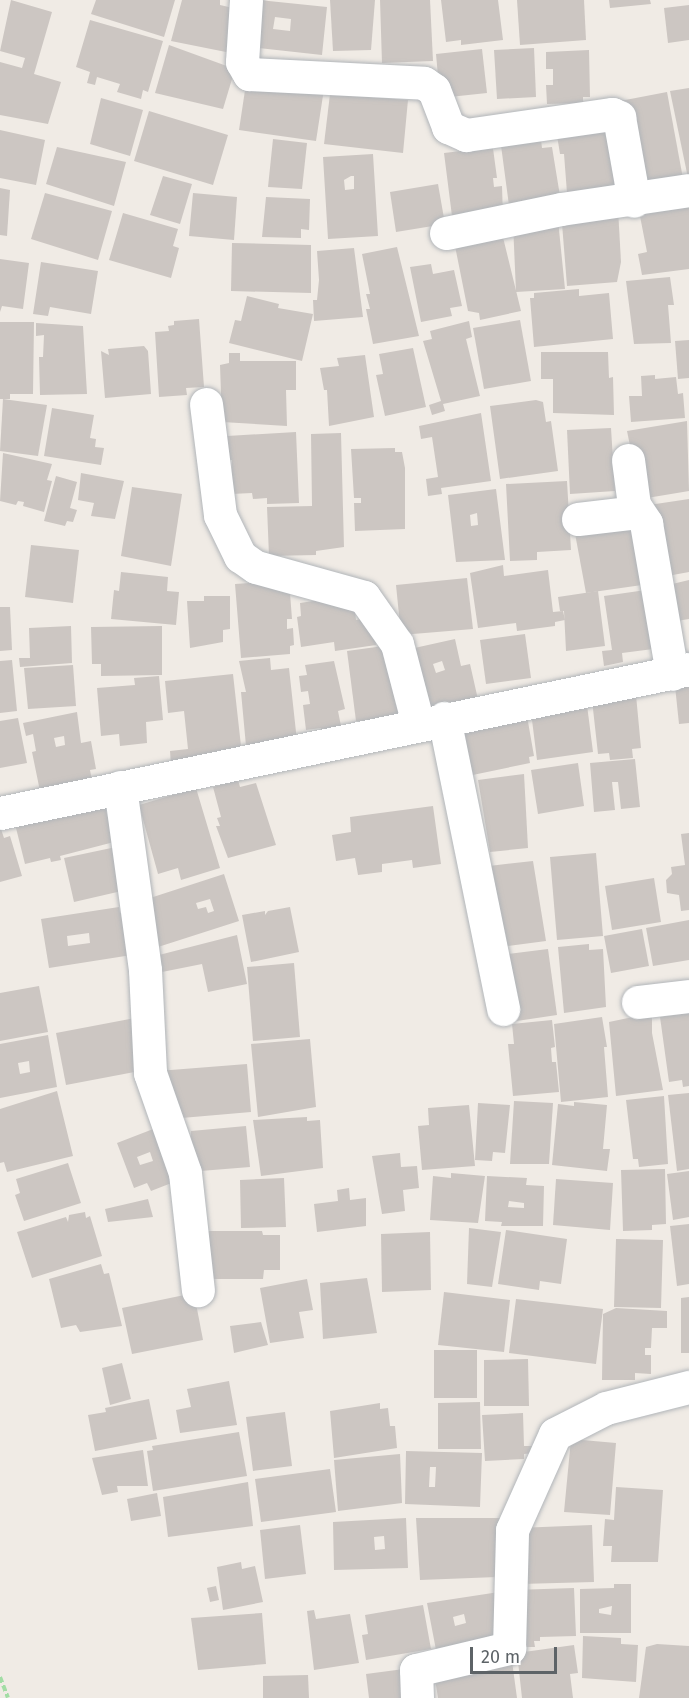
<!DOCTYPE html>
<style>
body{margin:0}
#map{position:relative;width:689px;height:1698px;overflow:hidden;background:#f0ebe5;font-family:"Fira Sans",sans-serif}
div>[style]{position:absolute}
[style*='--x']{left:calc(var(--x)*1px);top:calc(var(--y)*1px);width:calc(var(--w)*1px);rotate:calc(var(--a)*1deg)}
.building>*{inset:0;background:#ccc6c2}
.path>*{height:4px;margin-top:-2px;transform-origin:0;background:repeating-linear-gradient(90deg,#a2dda5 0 6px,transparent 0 9px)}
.roads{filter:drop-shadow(0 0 2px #b1b5b9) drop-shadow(0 0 2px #b1b5b9)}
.minor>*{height:33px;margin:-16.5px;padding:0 16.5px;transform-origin:16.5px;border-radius:16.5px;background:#fff}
span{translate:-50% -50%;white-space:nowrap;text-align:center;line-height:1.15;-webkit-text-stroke:4.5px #fff;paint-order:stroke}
.scale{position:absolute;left:470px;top:1647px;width:87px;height:27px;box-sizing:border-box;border:3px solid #5d6367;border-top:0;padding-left:8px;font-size:18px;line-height:21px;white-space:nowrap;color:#5d6367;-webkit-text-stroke:4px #fff;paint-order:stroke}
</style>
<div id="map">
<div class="building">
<div style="clip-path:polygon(11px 0,52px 12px,34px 74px,61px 82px,48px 124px,0 115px,0 62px,22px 68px,25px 58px,0 51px)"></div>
<div style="clip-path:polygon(96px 0,175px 0,164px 37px,91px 14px)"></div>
<div style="clip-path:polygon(182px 0,220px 0,220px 5px,242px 10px,231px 53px,171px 41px)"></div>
<div style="clip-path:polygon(evenodd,259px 0,327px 7px,322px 55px,250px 47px,259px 0,275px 17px,291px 19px,290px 31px,273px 29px,275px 17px)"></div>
<div style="clip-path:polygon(330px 0,375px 0,371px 50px,333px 51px)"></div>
<div style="clip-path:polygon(380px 0,430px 0,433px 61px,382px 63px)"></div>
<div style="clip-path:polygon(441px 0,498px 0,503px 40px,461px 45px,461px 40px,446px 42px)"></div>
<div style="clip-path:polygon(517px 0,584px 0,586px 40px,520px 45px)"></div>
<div style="clip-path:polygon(609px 0,650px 0,651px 4px,610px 8px)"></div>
<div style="clip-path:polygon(689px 5px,689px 40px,668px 43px,664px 8px)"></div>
<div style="clip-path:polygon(90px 20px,163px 41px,148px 92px,143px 90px,141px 99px,117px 92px,120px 84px,97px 77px,95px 85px,87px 83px,90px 72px,76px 67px)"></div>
<div style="clip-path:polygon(169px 45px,235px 69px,223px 109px,155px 93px)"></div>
<div style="clip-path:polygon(534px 48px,536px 97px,497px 99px,494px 50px)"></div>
<div style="clip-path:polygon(482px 49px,487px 93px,440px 98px,436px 54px)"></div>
<div style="clip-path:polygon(589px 50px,590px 97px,583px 97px,583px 103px,547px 104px,546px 85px,553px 85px,553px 69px,546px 69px,546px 52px)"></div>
<div style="clip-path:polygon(247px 77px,324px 89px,316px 141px,239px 130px)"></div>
<div style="clip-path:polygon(689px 88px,689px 178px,688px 178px,670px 91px)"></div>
<div style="clip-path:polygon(667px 92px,684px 184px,637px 193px,620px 101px)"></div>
<div style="clip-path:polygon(330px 94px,408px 100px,403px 153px,324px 144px)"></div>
<div style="clip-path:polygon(101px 98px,143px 110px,130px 156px,90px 144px)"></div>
<div style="clip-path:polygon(149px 111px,228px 135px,213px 185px,134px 161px)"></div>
<div style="clip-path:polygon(606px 118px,619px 197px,568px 206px,564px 154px,560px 154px,555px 123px)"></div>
<div style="clip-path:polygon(0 130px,45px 140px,36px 185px,0 178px)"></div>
<div style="clip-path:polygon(540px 132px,542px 148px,552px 147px,560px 196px,510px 213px,500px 138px)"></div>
<div style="clip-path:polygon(273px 139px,307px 143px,302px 189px,268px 187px)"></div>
<div style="clip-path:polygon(492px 141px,497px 178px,493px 178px,494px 187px,502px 186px,503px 217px,453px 224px,444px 153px,461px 151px,460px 145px)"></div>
<div style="clip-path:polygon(57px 147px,126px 162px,114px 206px,46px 184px)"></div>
<div style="clip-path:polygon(evenodd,373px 154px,378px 236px,328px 239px,323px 157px,373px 154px,351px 176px,354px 176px,354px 189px,345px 190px,344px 180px,351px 176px)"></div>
<div style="clip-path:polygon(163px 176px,192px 184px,180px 224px,150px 215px)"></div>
<div style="clip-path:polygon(438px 184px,445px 224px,396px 232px,390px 192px)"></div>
<div style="clip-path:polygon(0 188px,10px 190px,7px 236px,0 235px)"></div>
<div style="clip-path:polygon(45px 193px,112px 211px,98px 260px,31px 239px)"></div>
<div style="clip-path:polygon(193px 193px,237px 197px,234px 240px,189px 236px)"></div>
<div style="clip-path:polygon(266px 197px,310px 199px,309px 230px,301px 229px,301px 238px,262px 237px)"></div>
<div style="clip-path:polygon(689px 201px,689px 269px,642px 275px,638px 254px,647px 252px,638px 206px)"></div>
<div style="clip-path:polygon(618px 209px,621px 262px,617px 282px,567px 286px,561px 211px)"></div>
<div style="clip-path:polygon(123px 213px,178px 229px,173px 246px,179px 248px,171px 278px,109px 260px)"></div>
<div style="clip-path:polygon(558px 220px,565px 289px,516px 292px,513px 223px)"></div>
<div style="clip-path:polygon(500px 225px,521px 311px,480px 320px,479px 313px,468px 311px,454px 241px)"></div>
<div style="clip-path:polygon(232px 243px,311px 245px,311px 293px,231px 291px)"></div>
<div style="clip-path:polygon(397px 247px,419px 336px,373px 344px,366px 309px,370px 309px,366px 294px,370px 294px,362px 254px)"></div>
<div style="clip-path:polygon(354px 248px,363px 317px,314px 321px,313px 300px,317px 300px,319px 280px,317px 251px)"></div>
<div style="clip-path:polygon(0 259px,29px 263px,23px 309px,2px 306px,0 312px)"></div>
<div style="clip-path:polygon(41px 262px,98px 271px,91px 314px,50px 307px,48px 316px,33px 314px)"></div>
<div style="clip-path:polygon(431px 264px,433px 274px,454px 270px,462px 306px,450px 308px,452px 316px,421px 322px,410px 267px)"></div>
<div style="clip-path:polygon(670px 277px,674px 305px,668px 305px,671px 343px,634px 344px,626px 281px)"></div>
<div style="clip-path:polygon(579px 289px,579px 296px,609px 293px,613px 339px,534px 347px,530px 298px,534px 298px,534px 293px)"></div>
<div style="clip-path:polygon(247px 296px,279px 304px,278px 308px,313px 314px,302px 361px,229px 343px,235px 320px,241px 321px)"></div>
<div style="clip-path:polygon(199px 319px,204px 387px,186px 388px,187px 395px,159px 397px,155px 332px,169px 331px,168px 326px,174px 325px,174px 321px)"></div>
<div style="clip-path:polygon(520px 320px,531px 381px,484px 389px,473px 328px)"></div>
<div style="clip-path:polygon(469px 321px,472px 337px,466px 339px,480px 396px,443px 404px,445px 411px,432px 415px,429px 405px,441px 401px,423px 341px,432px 339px,430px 331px)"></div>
<div style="clip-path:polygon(0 322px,34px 322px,33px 394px,10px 394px,10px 399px,0 399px)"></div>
<div style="clip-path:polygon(36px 323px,83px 326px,87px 394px,40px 395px,39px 357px,43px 357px,44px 335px,36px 336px)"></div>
<div style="clip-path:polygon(689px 340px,689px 378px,678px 379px,675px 341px)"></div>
<div style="clip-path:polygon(144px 346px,148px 351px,151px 394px,105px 398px,101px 351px,109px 355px,108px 349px)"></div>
<div style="clip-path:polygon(413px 348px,426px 407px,385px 416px,376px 375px,383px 374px,379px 354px)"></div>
<div style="clip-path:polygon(541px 352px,608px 352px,609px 378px,613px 377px,614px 415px,553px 413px,553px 379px,541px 379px)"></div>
<div style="clip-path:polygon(229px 353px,240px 353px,240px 361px,296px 361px,296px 390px,286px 390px,287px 426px,222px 422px,220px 365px,229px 363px)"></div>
<div style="clip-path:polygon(365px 355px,374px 417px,329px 426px,327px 390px,324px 390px,320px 368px,339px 366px,337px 358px)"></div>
<div style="clip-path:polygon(655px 375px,655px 379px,676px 377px,678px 394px,683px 393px,685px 418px,631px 422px,629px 396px,642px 396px,641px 376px)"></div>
<div style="clip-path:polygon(3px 399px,47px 405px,38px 456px,0 451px)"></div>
<div style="clip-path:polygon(536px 400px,543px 402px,546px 422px,551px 421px,558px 471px,500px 479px,490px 406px)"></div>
<div style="clip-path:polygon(52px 408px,94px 415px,90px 438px,96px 439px,95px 447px,104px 448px,101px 465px,44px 456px)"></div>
<div style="clip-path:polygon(481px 413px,491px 481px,441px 488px,442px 494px,428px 496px,426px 479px,438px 477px,432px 437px,421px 439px,419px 426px)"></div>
<div style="clip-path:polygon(687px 421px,689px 491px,641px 499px,627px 431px)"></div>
<div style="clip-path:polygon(611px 428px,615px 491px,570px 494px,567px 430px)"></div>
<div style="clip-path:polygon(296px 432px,299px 503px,267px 504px,267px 498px,253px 499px,252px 493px,231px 494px,232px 460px,228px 460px,227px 436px)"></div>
<div style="clip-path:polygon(341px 433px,344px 547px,316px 551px,316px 555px,269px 556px,267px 507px,312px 506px,311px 434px)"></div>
<div style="clip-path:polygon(395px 448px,395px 452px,402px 452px,405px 468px,405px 529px,355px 531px,354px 503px,361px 503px,361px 498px,354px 498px,351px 449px)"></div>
<div style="clip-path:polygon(3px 453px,52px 464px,47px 480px,52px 481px,44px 512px,23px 506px,24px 502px,18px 501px,16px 505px,0 501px)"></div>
<div style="clip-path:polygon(81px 473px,124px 481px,115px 519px,91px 516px,94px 503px,78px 500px)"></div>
<div style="clip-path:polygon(56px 476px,77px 482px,70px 508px,77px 510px,73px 522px,67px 521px,65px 526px,44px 521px)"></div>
<div style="clip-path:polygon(567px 481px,571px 550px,537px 552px,537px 560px,510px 561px,506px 484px)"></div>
<div style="clip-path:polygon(132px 487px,182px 494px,171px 566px,121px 556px)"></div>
<div style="clip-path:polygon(evenodd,496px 489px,505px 560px,456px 562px,448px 495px,496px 489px,477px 513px,478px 525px,471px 526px,470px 515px,477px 513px)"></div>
<div style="clip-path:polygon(689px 499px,689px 572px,662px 577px,649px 505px)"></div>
<div style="clip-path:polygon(636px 525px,649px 584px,586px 593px,574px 528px)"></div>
<div style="clip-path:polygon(31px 545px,79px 550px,73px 603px,25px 597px)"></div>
<div style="clip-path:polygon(503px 565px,504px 576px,548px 570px,553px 612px,563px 611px,565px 620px,555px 622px,555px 626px,517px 631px,516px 623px,478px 628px,470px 573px)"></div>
<div style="clip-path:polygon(121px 572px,168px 577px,167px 591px,179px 592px,176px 625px,111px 619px,114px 590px,119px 591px)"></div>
<div style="clip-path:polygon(467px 578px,473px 629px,401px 635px,396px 585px)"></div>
<div style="clip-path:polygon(289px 580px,292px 619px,287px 619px,287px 629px,293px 628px,294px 645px,290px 646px,290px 654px,241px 658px,235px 584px)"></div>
<div style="clip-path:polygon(689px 580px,689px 619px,670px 622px,664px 586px)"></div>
<div style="clip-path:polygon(653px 589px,661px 648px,622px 653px,623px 662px,604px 666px,602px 651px,612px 650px,604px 596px)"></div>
<div style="clip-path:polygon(598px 591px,605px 646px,566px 651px,564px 611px,560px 611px,558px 597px)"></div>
<div style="clip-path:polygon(353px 595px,356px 620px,373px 617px,376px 645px,335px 651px,334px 642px,301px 647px,297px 617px,301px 616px,300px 603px)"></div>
<div style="clip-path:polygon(204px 596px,230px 596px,230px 629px,223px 630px,223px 642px,190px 648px,187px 601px,204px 601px)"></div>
<div style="clip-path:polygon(0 607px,10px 607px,12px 650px,0 651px)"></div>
<div style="clip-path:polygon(71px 626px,72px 663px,20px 667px,19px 658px,30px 658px,29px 628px)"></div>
<div style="clip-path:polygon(162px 626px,162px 675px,101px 676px,101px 664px,92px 664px,91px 627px)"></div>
<div style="clip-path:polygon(525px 634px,531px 678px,486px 684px,480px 640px)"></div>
<div style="clip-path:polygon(evenodd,455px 639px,461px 666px,470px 664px,479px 704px,425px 716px,410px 649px,455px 639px,442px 661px,445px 670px,436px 673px,433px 664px,442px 661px)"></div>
<div style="clip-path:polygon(391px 645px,401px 720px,356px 721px,347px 651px)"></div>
<div style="clip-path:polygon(270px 658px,271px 670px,289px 668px,297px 741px,246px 746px,241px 692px,246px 692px,239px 661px)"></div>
<div style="clip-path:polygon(12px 660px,17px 711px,0 713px,0 661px)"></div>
<div style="clip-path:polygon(334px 661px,345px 709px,338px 711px,342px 731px,322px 733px,321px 728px,306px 730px,303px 705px,310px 704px,308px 691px,301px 692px,299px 676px,307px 675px,305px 665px)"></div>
<div style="clip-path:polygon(73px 665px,76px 706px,28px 709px,24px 668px)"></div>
<div style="clip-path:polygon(233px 674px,242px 755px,171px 765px,170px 751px,188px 749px,184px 711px,168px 713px,165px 681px)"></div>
<div style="clip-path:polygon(159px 676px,163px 720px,146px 722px,147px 743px,120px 746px,119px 734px,101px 736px,97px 688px,135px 685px,134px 678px)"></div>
<div style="clip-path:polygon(689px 684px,689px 723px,679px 724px,675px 686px)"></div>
<div style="clip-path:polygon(636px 695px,641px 748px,632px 749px,633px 758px,610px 760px,609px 753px,598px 754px,592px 700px)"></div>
<div style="clip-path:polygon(587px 705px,593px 752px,537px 760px,531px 712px)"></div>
<div style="clip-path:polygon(evenodd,77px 712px,81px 743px,91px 741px,96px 769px,90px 770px,93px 786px,41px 796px,32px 752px,36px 751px,33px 734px,26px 736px,23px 723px,77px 712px,64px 736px,65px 745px,56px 747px,54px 738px,64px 736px)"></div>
<div style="clip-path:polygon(527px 716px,534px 756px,529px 757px,530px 763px,463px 777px,450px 731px)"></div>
<div style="clip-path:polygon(18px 718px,27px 763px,0 768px,0 721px)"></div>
<div style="clip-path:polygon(635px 759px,640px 807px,621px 809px,618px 782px,612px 782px,615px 810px,594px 812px,590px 763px)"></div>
<div style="clip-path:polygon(578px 763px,584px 806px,538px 814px,531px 770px)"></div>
<div style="clip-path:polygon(524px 774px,528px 848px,490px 852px,478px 780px)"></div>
<div style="clip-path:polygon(238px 780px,240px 787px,256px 783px,276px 845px,228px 858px,216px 826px,220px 826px,217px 818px,221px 817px,213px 787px)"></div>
<div style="clip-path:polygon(196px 788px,220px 868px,181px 880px,178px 868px,158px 874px,139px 805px)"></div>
<div style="clip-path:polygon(103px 798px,114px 842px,60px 856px,61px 860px,51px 862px,50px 858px,25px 864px,14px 820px)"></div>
<div style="clip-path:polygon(433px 806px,441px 864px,413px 868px,412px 860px,382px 864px,382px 872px,358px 875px,355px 858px,336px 861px,332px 835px,351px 832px,350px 817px)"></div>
<div style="clip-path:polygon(0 826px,4px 838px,10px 836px,22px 876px,0 882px)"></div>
<div style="clip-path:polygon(689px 833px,689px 910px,681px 911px,679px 895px,667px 893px,666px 880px,672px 874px,671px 867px,685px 865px,681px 834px)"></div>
<div style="clip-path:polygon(116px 847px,126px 890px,74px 902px,64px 858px)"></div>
<div style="clip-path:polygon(596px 853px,603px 936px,557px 940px,550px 857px)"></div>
<div style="clip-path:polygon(533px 861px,546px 941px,500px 947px,497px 894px,492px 894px,489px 866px)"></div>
<div style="clip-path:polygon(evenodd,224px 874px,239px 921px,158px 947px,147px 899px,224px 874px,210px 899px,214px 911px,208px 913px,206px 907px,198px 909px,196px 903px,210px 899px)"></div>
<div style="clip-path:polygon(654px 878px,661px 922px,612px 930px,605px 886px)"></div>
<div style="clip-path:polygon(evenodd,119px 907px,120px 913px,131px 911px,138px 954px,49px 968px,41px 919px,119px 907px,89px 933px,90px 943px,68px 946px,67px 936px,89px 933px)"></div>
<div style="clip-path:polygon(290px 907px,299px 952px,251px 962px,242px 915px,265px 911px,265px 915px,268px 911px)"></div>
<div style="clip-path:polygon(689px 920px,689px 960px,653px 966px,646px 928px)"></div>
<div style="clip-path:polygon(642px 929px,649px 966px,611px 973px,604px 936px)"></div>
<div style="clip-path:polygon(237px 935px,247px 984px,208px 992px,202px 964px,162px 972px,159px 955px)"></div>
<div style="clip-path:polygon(589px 944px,589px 950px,603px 949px,606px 1007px,564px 1013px,558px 947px)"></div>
<div style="clip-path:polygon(548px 949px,557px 1015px,510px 1022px,500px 955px)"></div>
<div style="clip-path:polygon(294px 963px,300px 1037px,253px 1041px,247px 967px)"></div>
<div style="clip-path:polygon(39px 986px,48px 1032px,0 1041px,0 993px)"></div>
<div style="clip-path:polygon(652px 1013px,652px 1033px,663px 1090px,616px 1096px,609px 1022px)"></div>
<div style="clip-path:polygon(689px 1013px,689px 1086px,683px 1087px,682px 1080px,669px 1082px,660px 1017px)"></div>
<div style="clip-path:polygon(602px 1017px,607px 1047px,604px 1047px,608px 1097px,561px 1102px,554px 1024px)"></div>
<div style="clip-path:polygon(135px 1018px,145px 1070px,66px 1085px,56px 1033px)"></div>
<div style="clip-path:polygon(552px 1020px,555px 1047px,551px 1048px,552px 1062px,556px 1062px,559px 1092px,513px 1096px,508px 1044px,514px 1044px,512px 1024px)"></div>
<div style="clip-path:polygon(evenodd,48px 1035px,57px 1087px,0 1098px,0 1044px,48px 1035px,29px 1061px,30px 1072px,20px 1074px,18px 1063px,29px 1061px)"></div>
<div style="clip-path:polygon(310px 1039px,316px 1107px,258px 1117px,251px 1044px)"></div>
<div style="clip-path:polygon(247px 1064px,251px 1112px,170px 1119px,158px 1071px)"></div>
<div style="clip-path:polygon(57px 1091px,73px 1156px,7px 1172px,4px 1162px,0 1163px,0 1109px)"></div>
<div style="clip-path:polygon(689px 1093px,689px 1169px,677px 1171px,668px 1095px)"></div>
<div style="clip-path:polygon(664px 1096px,668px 1164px,639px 1167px,638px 1159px,633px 1159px,626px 1100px)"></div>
<div style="clip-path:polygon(514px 1101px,553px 1103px,549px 1164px,510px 1164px)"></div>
<div style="clip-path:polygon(574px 1102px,607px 1105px,603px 1149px,610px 1149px,607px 1171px,552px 1165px,558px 1104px,574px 1106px)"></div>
<div style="clip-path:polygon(478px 1103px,510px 1105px,505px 1153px,493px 1152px,492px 1161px,475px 1160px)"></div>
<div style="clip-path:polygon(469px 1105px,475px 1166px,422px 1170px,418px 1126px,429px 1125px,428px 1108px)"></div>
<div style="clip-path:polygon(307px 1117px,307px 1121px,320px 1120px,323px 1168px,261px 1176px,253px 1120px)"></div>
<div style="clip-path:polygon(evenodd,161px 1126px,174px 1182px,151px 1191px,147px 1183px,134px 1188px,117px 1143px,161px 1126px,150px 1152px,153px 1161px,140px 1165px,137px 1157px,150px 1152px)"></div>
<div style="clip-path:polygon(246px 1126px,250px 1167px,188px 1172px,191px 1131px)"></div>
<div style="clip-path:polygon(400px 1153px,401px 1167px,417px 1166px,419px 1188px,403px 1190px,405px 1211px,382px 1214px,372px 1156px)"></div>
<div style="clip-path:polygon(68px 1163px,81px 1203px,24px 1221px,15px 1195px,20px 1193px,16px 1179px)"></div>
<div style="clip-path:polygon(665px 1169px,666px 1224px,652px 1225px,652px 1230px,623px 1231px,621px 1170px)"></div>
<div style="clip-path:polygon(689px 1171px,689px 1217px,673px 1220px,667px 1174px)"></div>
<div style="clip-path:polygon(451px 1173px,485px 1176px,478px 1223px,430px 1220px,433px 1176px,451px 1178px)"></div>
<div style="clip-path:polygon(evenodd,487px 1176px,527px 1178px,526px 1185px,544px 1186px,543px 1226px,501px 1226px,502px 1222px,485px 1221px,487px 1176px,509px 1201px,524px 1203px,524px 1208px,508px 1207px,509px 1201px)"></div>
<div style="clip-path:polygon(284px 1178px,286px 1227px,241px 1228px,240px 1180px)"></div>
<div style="clip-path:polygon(556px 1179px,613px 1183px,610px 1230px,553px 1225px)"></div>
<div style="clip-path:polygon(349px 1188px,350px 1200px,366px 1198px,366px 1226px,317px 1232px,314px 1204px,338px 1201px,337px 1190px)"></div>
<div style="clip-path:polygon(148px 1199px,153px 1217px,108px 1222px,105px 1209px)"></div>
<div style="clip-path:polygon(85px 1212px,86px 1218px,90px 1216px,102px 1256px,32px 1278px,17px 1232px,66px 1217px,68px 1222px,69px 1215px)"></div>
<div style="clip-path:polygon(689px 1224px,689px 1284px,677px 1286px,670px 1226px)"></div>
<div style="clip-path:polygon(469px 1228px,501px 1232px,492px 1287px,467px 1284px)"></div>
<div style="clip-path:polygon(506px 1230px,567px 1239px,561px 1284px,540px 1281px,539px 1290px,498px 1284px)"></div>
<div style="clip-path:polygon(203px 1231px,262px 1231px,263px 1235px,280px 1235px,280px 1270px,264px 1270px,263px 1279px,203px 1279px)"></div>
<div style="clip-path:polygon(430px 1232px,431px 1290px,382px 1292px,381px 1234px)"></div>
<div style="clip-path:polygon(616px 1239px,663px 1240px,661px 1308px,614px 1307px)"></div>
<div style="clip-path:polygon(101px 1264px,104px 1274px,109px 1273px,122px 1326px,80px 1332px,76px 1325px,61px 1328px,49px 1279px)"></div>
<div style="clip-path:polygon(367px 1278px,377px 1333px,323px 1339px,320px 1283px)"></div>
<div style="clip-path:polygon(307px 1279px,313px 1310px,299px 1312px,304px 1338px,270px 1343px,260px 1288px)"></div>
<div style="clip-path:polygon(444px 1292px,510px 1300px,504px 1352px,438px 1345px)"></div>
<div style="clip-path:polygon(194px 1293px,203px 1340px,132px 1354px,122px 1308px)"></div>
<div style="clip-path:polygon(689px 1297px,689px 1353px,681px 1353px,681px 1298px)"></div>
<div style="clip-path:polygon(516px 1299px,603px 1309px,596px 1364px,509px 1353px)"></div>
<div style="clip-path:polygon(616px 1308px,667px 1311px,667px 1328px,652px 1328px,651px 1348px,645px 1348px,645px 1355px,651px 1355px,651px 1374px,635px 1373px,635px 1380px,602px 1380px,603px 1314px)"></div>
<div style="clip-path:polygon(261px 1322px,268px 1345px,234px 1353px,230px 1326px)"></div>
<div style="clip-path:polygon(434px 1350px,477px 1350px,477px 1398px,434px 1398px)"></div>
<div style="clip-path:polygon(528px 1359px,529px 1406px,484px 1406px,484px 1360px)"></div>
<div style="clip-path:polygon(122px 1363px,131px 1399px,110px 1405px,102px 1368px)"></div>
<div style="clip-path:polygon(229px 1381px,237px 1425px,180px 1433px,176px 1410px,191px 1407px,187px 1389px)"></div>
<div style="clip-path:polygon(149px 1399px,157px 1439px,95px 1451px,88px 1415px,106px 1412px,105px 1408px)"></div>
<div style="clip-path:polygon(480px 1402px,481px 1449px,438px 1449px,438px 1403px)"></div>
<div style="clip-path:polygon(380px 1403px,380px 1409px,388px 1408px,390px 1426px,395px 1426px,397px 1448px,334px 1458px,330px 1411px)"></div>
<div style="clip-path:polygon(285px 1412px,292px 1466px,253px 1471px,246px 1417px)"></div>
<div style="clip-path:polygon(523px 1413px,524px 1446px,533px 1446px,534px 1453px,524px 1454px,524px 1459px,485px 1461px,482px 1415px)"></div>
<div style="clip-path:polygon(239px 1432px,247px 1476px,153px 1491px,147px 1451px,153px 1450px,152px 1446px)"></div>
<div style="clip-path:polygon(571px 1439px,616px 1443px,610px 1515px,564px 1512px)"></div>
<div style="clip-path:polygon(143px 1450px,148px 1486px,117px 1486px,118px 1492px,102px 1495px,92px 1458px)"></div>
<div style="clip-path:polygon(evenodd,406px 1451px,482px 1453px,480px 1507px,405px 1504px,406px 1451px,430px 1467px,436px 1467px,435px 1487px,429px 1487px,430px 1467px)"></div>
<div style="clip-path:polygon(400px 1454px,402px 1503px,338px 1511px,334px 1460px)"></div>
<div style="clip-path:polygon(330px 1469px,336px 1512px,261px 1522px,255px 1479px)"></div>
<div style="clip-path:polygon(248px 1482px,253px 1526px,168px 1537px,163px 1497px)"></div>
<div style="clip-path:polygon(616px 1487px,663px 1490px,658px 1562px,611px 1562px,612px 1546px,603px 1546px,605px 1519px,614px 1520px)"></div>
<div style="clip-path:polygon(157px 1493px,161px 1516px,131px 1521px,127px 1499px)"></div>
<div style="clip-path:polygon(evenodd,406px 1518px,408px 1568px,334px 1570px,333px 1522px,406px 1518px,384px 1536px,385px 1549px,375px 1550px,374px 1537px,384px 1536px)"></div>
<div style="clip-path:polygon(416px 1518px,506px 1518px,497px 1577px,420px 1580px)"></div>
<div style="clip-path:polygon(300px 1525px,306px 1574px,265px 1579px,260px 1530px)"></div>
<div style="clip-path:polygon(592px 1525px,594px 1582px,520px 1584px,518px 1528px)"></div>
<div style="clip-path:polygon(241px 1562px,242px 1569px,255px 1566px,263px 1602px,223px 1610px,217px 1567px)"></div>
<div style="clip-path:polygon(evenodd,614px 1584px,631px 1584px,631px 1633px,580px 1633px,580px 1589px,614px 1588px,614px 1584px,612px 1606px,611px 1615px,599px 1613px,599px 1609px,612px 1606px)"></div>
<div style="clip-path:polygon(216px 1586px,219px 1600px,210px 1602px,207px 1588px)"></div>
<div style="clip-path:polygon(574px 1588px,576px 1636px,540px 1637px,540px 1641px,534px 1641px,535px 1647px,519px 1647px,514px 1590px)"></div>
<div style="clip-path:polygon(evenodd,499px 1592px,506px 1634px,436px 1650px,427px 1603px,499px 1592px,464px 1614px,466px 1623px,455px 1626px,453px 1617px,464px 1614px)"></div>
<div style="clip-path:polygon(423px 1605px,431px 1649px,366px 1660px,362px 1635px,368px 1634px,365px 1615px)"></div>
<div style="clip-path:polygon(314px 1610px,316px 1619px,350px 1614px,359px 1663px,314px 1670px,307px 1611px)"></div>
<div style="clip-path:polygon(262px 1613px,266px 1664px,198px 1670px,191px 1618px)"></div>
<div style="clip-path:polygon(583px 1636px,621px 1638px,621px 1644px,638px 1645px,636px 1682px,582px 1678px)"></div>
<div style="clip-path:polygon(657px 1644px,689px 1646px,689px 1698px,639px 1698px,646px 1647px)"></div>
<div style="clip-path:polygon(574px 1645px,578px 1673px,570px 1674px,573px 1698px,522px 1698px,517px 1653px)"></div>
<div style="clip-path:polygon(511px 1654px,517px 1698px,438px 1698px,433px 1666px)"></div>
<div style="clip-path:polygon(404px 1669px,408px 1698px,369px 1698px,366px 1674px)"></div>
<div style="clip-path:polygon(308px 1675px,309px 1698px,263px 1698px,263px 1676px)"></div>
</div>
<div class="path">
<div style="--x:0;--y:1677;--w:22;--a:69"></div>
</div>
<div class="roads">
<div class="minor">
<div style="--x:246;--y:0;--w:62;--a:93.7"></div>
<div style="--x:242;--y:62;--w:14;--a:60"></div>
<div style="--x:249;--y:74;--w:175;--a:2.9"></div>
<div style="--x:424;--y:83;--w:12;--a:35"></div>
<div style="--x:434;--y:90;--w:40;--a:69"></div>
<div style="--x:448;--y:127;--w:20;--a:24"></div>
<div style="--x:466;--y:135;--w:148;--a:-8.2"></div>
<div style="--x:612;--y:114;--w:8;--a:23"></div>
<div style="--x:619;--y:117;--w:85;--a:79.9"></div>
<div style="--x:446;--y:233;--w:117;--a:-11.8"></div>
<div style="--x:561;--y:209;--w:129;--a:-8.4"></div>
<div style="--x:206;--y:404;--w:112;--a:82.8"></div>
<div style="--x:220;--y:515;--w:46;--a:64"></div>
<div style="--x:240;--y:556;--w:19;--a:35"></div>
<div style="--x:256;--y:567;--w:112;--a:15.5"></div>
<div style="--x:364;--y:597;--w:57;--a:54.9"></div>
<div style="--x:397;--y:644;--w:83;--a:75.3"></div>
<div style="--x:628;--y:460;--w:45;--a:82.4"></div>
<div style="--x:634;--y:505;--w:22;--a:56"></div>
<div style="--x:646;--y:523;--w:153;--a:80.2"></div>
<div style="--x:578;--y:519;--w:60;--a:-6.7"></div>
<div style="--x:444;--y:718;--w:297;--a:78.5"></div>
<div style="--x:120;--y:787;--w:185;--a:82.2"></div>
<div style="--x:145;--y:970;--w:103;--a:87.2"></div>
<div style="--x:150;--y:1073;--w:106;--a:70.7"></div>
<div style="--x:185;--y:1173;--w:118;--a:83.7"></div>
<div style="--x:0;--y:813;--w:704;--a:-11.8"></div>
<div style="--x:638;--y:1002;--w:51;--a:-6.7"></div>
<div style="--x:417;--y:1698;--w:28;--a:-92"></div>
<div style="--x:416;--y:1670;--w:96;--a:-13.3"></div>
<div style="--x:509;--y:1648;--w:118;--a:-88.5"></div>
<div style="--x:512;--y:1530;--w:105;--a:-65.9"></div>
<div style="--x:555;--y:1434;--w:57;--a:-27"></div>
<div style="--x:606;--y:1408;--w:86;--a:-14.2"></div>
</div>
</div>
<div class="scale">20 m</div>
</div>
